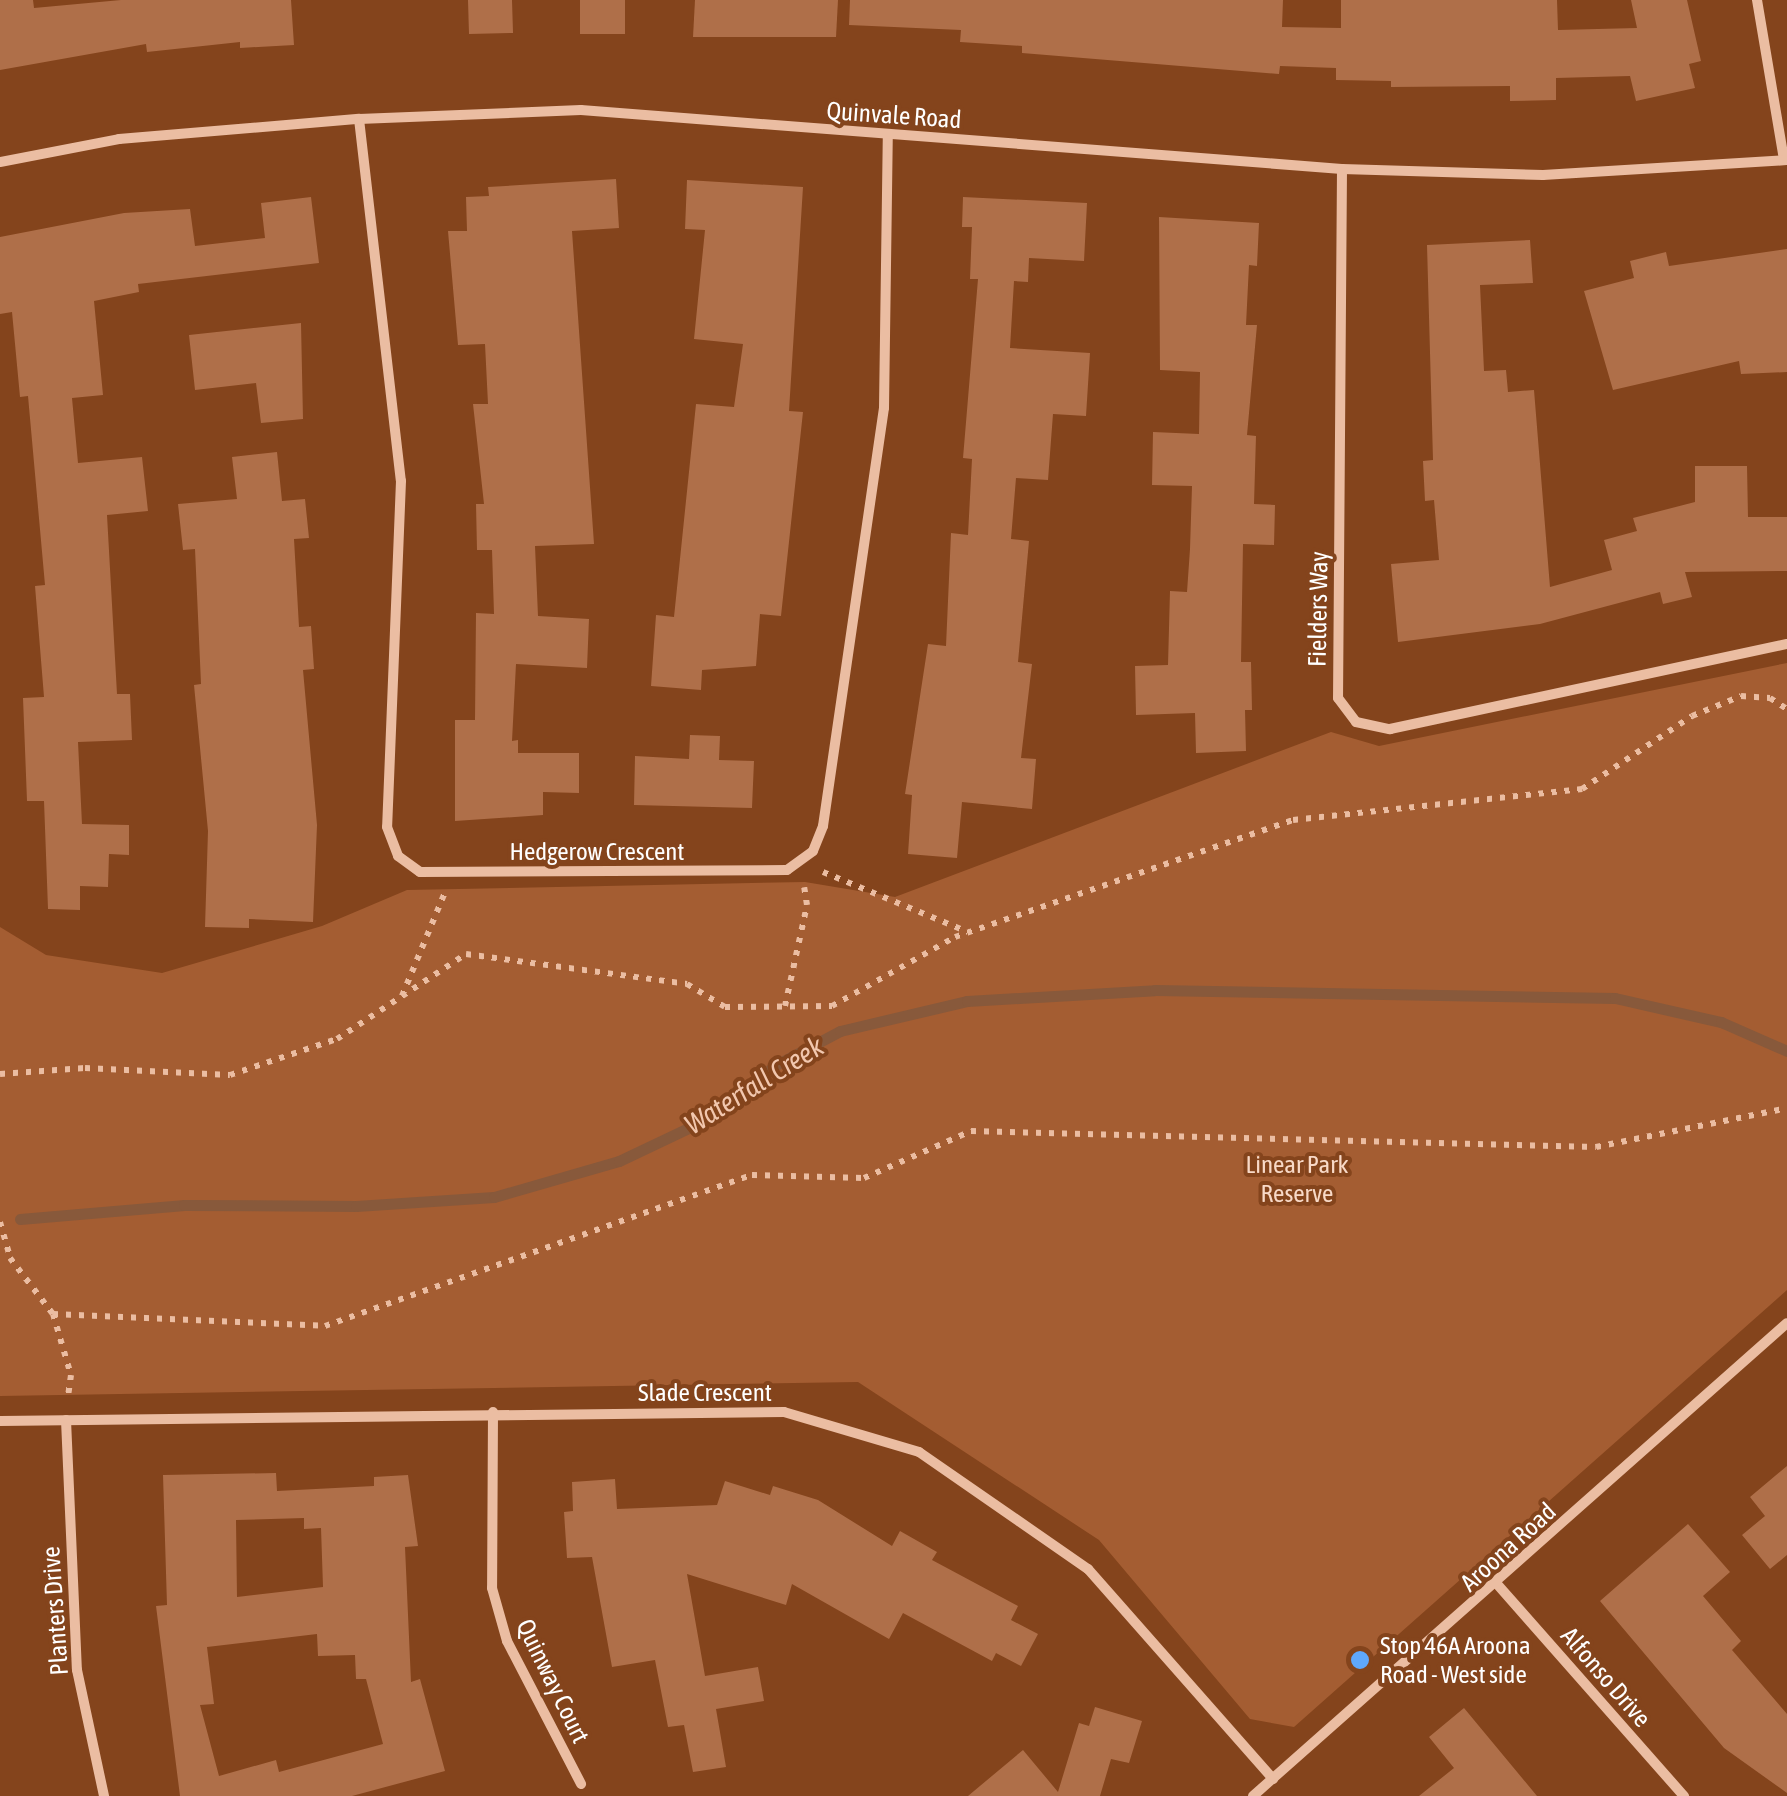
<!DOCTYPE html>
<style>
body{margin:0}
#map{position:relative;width:1787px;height:1796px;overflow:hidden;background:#84441c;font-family:"Asap Condensed",sans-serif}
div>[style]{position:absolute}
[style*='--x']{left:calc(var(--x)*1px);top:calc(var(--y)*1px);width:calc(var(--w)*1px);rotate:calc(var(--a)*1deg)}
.green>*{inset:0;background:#a45d32}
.stream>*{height:11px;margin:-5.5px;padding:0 5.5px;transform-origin:5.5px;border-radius:5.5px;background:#88593b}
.building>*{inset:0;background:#af6f49}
.path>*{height:6px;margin-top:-3px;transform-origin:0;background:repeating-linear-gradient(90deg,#ebbda2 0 5px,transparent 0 13px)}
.street>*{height:10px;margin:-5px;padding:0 5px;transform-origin:5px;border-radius:5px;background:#ebbda2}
.dots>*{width:28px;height:28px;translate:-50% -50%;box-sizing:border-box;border:5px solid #84441c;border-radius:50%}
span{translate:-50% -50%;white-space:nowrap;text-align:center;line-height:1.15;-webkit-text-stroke:8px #84441c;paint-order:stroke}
.street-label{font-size:25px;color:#fff}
.park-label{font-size:25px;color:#f8d9c7}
.poi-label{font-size:25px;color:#fff}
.left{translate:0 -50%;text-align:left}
.water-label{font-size:28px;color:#f2c7ae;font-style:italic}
</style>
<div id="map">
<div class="green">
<div style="clip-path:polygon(1787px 663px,1787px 1290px,1294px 1727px,1250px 1719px,1099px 1540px,858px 1382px,0 1396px,0 927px,46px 955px,162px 973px,322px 926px,407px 890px,805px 882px,895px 897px,1331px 732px,1379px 746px)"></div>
</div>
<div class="stream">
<div style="--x:20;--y:1219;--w:165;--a:-4.9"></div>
<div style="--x:184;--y:1205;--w:172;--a:0.3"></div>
<div style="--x:356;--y:1206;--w:138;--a:-3.7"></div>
<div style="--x:494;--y:1197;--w:130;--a:-16.1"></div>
<div style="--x:619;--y:1161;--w:110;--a:-25.4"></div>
<div style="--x:718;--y:1114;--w:74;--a:-40.6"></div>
<div style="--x:774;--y:1066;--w:75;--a:-27.9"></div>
<div style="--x:840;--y:1031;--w:130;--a:-13.3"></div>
<div style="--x:967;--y:1001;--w:188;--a:-3.3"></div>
<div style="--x:1155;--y:990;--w:460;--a:1"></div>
<div style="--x:1615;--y:998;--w:109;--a:12.8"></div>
<div style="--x:1721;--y:1022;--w:72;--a:23.7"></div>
</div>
<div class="building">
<div style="clip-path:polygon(0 0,33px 0,34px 8px,121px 0,291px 0,294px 45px,240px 48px,240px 42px,147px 52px,146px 44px,0 70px)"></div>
<div style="clip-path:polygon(468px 0,512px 0,513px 33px,469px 34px)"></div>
<div style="clip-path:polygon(580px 0,625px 0,625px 34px,580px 34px)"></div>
<div style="clip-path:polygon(695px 0,838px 0,836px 37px,693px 37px)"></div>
<div style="clip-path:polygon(850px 0,1283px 0,1282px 27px,1341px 28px,1341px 0,1557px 0,1558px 30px,1637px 28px,1631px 0,1687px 0,1701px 61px,1689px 64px,1695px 88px,1636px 101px,1630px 76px,1556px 78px,1556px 100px,1510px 101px,1510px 86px,1391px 87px,1391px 81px,1336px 80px,1336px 68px,1280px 66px,1279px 74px,1022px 53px,1022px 46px,960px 42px,961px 30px,849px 25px)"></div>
<div style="clip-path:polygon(616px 179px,619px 228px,572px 231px,594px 544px,535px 546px,538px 616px,589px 619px,587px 668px,516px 664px,512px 741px,518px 740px,518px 753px,579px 753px,579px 793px,543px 792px,543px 815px,455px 821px,455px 720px,475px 720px,476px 613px,494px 614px,492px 550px,477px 550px,476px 504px,484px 504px,473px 404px,488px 404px,485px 344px,458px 345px,448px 231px,467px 231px,466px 197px,489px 196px,488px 187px)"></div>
<div style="clip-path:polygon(687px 180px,803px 187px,789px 411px,803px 412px,781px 616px,760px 614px,756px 666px,702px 670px,701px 690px,651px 686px,656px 615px,674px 617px,696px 404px,734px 407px,743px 344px,694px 339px,705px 230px,685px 229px)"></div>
<div style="clip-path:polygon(311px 197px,319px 263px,138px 284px,139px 292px,94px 301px,103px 395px,72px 398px,78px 463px,142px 457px,148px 511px,107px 515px,117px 694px,130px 694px,132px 740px,78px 742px,82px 824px,129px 825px,129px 855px,109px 854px,108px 887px,80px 886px,80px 910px,48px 909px,44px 801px,27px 801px,23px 698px,44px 697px,35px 586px,45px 585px,28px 396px,20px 397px,12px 312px,0 314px,0 237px,124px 213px,190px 209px,195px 246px,265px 238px,261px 203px)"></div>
<div style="clip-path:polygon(963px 197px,1087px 203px,1084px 261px,1029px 258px,1028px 282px,1014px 281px,1010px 348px,1090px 353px,1086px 416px,1053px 414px,1048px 480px,1016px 478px,1011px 539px,1029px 541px,1018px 662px,1032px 664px,1021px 758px,1036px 759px,1032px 809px,962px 802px,957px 858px,908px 854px,912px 795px,905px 794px,928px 644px,946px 646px,951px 533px,968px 535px,972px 459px,963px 458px,978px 279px,970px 279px,972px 227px,962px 227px)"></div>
<div style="clip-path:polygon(1159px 217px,1259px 223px,1257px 266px,1249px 265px,1246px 325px,1257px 325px,1247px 435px,1256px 436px,1254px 504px,1275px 505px,1274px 545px,1243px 544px,1241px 662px,1251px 662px,1252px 710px,1245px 710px,1246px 751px,1196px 753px,1195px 713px,1136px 715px,1135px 666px,1168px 665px,1170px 591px,1187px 592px,1190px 549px,1192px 486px,1152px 485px,1153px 432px,1199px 434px,1200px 372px,1160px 370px)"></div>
<div style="clip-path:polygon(1530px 240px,1533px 283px,1480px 285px,1484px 371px,1506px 370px,1508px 392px,1534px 390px,1550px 587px,1612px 570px,1604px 540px,1637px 531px,1633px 518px,1695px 502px,1695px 466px,1747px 466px,1748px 517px,1787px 517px,1787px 571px,1685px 572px,1692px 597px,1663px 604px,1660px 592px,1540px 624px,1398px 642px,1391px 564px,1439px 560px,1434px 500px,1425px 501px,1423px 461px,1433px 460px,1427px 245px)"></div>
<div style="clip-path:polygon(1787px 249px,1787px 372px,1741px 374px,1739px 361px,1613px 390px,1584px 291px,1634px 278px,1630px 261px,1666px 252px,1669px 266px)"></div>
<div style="clip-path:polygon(301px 323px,303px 419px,261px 423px,256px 383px,195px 390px,189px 335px)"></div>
<div style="clip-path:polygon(277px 452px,282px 501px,305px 499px,309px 538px,294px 539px,299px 627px,311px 626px,314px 669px,303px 670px,317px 825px,313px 922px,249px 919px,249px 928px,205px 927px,208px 831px,194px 685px,201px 684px,195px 549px,183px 550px,178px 504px,237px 499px,232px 457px)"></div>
<div style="clip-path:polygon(690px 735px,720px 736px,719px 760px,754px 761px,752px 808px,634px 805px,635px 756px,689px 759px)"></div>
<div style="clip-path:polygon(1787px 1466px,1787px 1555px,1770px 1569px,1742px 1535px,1765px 1516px,1750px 1497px)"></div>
<div style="clip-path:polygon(evenodd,276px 1473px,277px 1491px,374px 1486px,374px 1477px,408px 1475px,418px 1546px,405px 1547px,411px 1682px,420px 1679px,445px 1771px,352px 1796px,180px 1796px,156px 1606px,167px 1605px,163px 1475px,276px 1473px,304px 1518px,304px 1529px,321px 1528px,323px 1587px,237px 1597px,236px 1520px,304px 1518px,276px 1473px,317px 1634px,318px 1656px,355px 1655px,356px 1679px,366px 1679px,383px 1744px,279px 1772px,276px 1760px,219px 1776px,200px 1705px,214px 1704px,207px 1647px,317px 1634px)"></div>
<div style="clip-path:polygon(615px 1479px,617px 1509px,717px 1505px,725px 1481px,770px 1495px,773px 1486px,818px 1500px,892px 1546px,900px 1531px,937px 1552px,932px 1560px,1018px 1606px,1011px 1620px,1038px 1634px,1021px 1666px,996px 1653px,992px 1661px,903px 1613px,889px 1639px,792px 1584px,786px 1605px,687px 1574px,705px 1676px,758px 1667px,764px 1701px,716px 1709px,726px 1767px,693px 1772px,684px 1725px,668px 1727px,655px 1660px,612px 1667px,592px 1557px,567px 1558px,564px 1512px,573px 1511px,572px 1482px)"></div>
<div style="clip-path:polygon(1688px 1524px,1730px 1572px,1703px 1596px,1741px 1641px,1732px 1650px,1787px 1714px,1787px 1793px,1724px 1748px,1600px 1601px)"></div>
<div style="clip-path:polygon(1095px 1707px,1142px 1721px,1129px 1763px,1111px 1759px,1100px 1796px,968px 1796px,1023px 1750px,1058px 1792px,1079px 1723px,1089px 1726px)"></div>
<div style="clip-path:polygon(1464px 1708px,1537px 1796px,1419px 1796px,1454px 1768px,1429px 1737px)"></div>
</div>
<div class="path">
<div style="--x:823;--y:872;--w:157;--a:22.5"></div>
<div style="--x:402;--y:996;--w:113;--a:-67.5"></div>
<div style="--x:785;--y:1006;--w:103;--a:-77.7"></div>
<div style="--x:807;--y:905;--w:18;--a:-99"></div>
<div style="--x:0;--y:1074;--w:85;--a:-4"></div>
<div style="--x:85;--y:1068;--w:145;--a:2.8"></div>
<div style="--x:230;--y:1075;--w:113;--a:-18.6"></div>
<div style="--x:337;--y:1039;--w:154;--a:-33.4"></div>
<div style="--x:466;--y:954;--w:223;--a:7.7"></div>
<div style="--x:687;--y:984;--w:44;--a:31.2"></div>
<div style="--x:725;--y:1007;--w:107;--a:-0.5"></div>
<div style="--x:832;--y:1006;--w:141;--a:-29.3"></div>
<div style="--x:955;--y:937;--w:358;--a:-19.1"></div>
<div style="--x:1293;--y:820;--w:291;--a:-6.1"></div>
<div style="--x:1582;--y:789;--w:132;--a:-33.6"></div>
<div style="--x:1692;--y:716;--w:53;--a:-22.2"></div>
<div style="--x:1741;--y:696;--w:29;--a:4"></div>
<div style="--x:1770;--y:698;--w:20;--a:33"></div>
<div style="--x:0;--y:1222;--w:37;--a:74"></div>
<div style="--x:10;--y:1258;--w:71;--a:52.5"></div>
<div style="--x:53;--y:1314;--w:64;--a:73.6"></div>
<div style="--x:71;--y:1375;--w:22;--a:98"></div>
<div style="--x:53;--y:1314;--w:272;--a:2.5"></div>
<div style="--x:325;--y:1326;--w:453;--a:-19.5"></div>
<div style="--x:752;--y:1175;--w:112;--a:1.5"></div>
<div style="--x:864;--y:1178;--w:117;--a:-23.7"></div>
<div style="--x:971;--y:1131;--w:625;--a:1.47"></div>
<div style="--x:1596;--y:1147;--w:195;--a:-11.5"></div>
</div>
<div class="street">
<div style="--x:1757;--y:0;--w:162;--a:80.4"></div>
<div style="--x:359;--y:119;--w:364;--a:83.4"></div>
<div style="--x:401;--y:481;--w:346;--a:92.3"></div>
<div style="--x:387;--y:827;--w:31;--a:69"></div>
<div style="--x:398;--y:856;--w:27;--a:36"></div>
<div style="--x:420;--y:872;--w:367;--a:-0.3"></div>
<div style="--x:787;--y:870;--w:32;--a:-36"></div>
<div style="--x:813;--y:851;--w:27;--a:-68"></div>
<div style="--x:823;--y:826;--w:422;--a:-81.7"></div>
<div style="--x:884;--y:408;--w:273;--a:-89.2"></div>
<div style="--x:0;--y:162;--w:121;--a:-10.9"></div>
<div style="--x:119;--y:139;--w:241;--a:-4.8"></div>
<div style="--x:359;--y:119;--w:222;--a:-2.3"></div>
<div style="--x:581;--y:110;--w:763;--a:4.43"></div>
<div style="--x:1342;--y:169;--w:201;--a:1.7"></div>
<div style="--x:1543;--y:175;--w:244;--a:-3.5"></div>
<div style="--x:1342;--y:169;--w:529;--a:90.43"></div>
<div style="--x:1338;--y:698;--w:30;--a:53"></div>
<div style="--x:1356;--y:722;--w:35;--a:12"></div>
<div style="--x:1390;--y:729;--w:406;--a:-12.1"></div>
<div style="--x:493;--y:1412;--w:176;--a:90.3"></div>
<div style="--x:492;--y:1588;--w:55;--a:74.2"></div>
<div style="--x:507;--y:1641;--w:161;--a:62.6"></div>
<div style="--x:66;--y:1420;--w:250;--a:87.5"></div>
<div style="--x:77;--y:1670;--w:129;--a:77.9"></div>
<div style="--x:0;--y:1421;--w:784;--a:-0.66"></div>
<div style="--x:784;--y:1412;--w:141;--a:16.5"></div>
<div style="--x:919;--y:1452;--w:206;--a:34.7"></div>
<div style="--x:1088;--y:1569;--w:280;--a:48.6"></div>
<div style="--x:1497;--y:1584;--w:283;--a:48.6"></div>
<div style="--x:1253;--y:1796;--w:713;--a:-41.53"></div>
</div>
<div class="dots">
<div style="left:1360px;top:1660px;background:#5fa8fc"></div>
</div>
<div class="street-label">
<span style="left:894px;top:115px;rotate:4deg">Quinvale Road</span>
<span style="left:1318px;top:609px;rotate:-89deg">Fielders Way</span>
<span style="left:597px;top:851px">Hedgerow Crescent</span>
<span style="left:705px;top:1392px">Slade Crescent</span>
<span style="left:1508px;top:1547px;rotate:-42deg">Aroona Road</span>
<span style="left:55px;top:1611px;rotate:-94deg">Planters Drive</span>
<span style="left:1606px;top:1677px;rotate:49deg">Alfonso Drive</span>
<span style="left:553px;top:1681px;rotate:64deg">Quinway Court</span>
</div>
<div class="park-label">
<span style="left:1297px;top:1179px">Linear Park<br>Reserve</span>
</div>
<div class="poi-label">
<span class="left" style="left:1380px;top:1660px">Stop 46A Aroona<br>Road - West side</span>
</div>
<div class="water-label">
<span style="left:754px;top:1085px;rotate:-32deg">Waterfall Creek</span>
</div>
</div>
